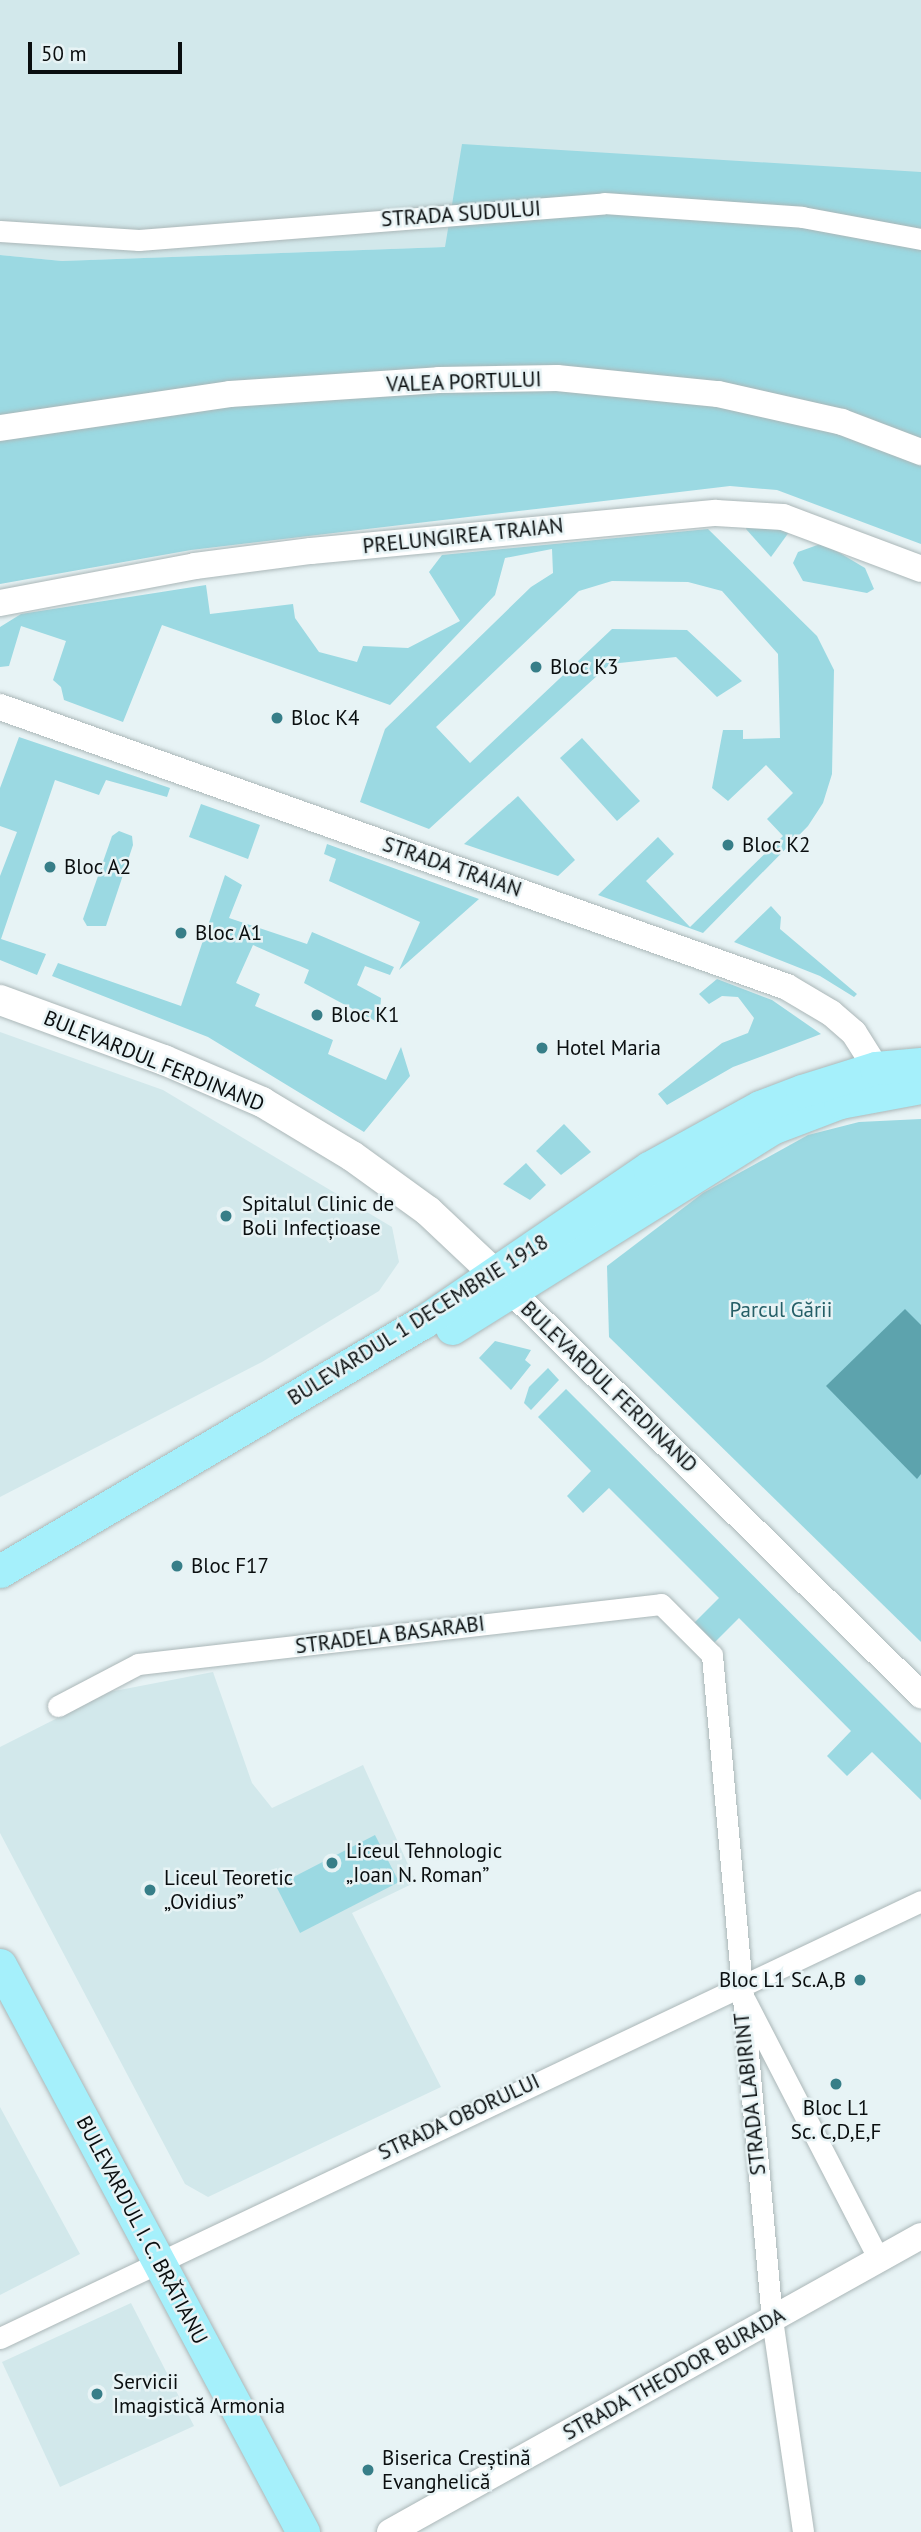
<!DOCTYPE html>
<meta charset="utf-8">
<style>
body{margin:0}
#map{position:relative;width:921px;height:2532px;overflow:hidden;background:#e7f3f5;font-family:"PT Sans",sans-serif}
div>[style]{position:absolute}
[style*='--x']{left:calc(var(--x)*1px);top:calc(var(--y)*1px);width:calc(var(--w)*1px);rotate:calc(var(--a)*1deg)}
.built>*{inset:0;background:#d2e8eb}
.green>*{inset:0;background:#9bd9e2}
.water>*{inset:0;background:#5da3ad}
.roads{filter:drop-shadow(0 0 2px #abb7b8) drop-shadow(0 0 2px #abb7b8)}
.minor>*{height:21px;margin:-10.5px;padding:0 10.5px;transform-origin:10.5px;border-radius:10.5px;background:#fff}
.tertiary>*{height:26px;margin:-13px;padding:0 13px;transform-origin:13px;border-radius:13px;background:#fff}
.secondary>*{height:30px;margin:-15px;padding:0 15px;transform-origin:15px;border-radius:15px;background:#fff}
.primary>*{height:33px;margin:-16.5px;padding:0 16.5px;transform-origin:16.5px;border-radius:16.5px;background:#a5f0fb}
.dots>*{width:19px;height:19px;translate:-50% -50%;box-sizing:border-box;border:4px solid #e7f3f5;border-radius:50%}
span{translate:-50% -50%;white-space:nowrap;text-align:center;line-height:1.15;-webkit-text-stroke:5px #e7f3f5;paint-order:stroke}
.street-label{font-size:21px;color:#0a0e0f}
.poi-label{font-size:21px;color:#0a0e0f}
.left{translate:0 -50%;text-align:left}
.right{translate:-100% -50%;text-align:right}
.park-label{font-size:21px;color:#255f67}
.scale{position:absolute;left:28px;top:42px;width:154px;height:32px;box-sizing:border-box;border:4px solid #0a0e0f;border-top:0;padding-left:9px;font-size:21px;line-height:24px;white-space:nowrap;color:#0a0e0f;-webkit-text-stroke:5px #e7f3f5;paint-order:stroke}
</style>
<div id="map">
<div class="built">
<div style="clip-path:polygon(0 0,921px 0,921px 297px,445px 247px,62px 261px,0 255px)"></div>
<div style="clip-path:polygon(0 1032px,163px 1090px,392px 1227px,399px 1262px,379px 1291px,262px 1362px,0 1497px)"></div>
<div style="clip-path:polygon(213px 1672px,252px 1783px,272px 1808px,363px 1765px,416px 1882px,352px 1913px,441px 2087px,208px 2197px,185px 2184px,0 1833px,0 1747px,109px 1692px)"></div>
<div style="clip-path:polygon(0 2107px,80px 2254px,0 2295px)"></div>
<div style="clip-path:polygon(131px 2303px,194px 2426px,60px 2487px,2px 2362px)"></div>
</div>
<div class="green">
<div style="clip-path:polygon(462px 144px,921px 172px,921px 544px,777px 490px,730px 486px,191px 550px,0 584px,0 255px,62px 261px,445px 247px)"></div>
<div style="clip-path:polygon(749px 520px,792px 528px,771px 557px,746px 529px)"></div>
<div style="clip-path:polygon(708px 529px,817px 636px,834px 670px,832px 774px,823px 803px,808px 826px,703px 933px,598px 895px,658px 837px,674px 854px,646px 881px,690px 927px,783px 836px,767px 819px,793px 793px,766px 765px,728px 801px,712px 788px,723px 730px,743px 730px,743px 739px,780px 738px,778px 654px,722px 591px,688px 582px,612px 581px,579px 591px,436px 727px,470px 763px,612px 629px,687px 630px,742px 681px,717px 697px,676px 657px,610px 664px,429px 829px,360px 802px,385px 729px,531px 587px,553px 573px,552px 549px,505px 558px,495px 595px,390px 705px,162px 625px,123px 722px,64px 700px,61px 687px,53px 680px,66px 641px,21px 626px,9px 666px,0 667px,0 627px,21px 614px,206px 585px,210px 614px,293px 604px,295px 618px,319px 652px,357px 662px,363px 646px,408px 648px,460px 621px,429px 572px,442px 555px)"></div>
<div style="clip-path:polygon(823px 543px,865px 568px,874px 589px,867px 593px,803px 581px,793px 563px,798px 552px)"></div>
<div style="clip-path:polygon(19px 737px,170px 788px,167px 797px,106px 780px,99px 795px,55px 780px,1px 939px,46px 954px,37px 975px,0 960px,0 876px,17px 832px,0 826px,0 788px)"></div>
<div style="clip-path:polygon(582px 738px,640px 801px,617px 821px,560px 758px)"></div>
<div style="clip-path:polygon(518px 796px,575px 860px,558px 876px,464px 844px)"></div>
<div style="clip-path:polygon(201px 804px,260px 825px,248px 859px,189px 837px)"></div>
<div style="clip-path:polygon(119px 831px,132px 836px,133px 845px,106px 926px,87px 926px,83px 919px,112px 836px)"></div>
<div style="clip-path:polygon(327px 844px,479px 899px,399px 970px,420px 922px,329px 881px,336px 859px,324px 854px)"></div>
<div style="clip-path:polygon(225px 875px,242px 885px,229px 918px,307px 944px,312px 932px,394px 967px,390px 975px,365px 966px,357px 985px,381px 998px,379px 1023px,304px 983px,309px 970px,253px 945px,236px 983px,260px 994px,255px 1006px,333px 1040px,328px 1054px,386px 1080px,401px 1047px,410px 1076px,364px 1132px,208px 1037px,52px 976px,58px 963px,181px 1006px)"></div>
<div style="clip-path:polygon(771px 906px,781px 917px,780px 929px,857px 994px,854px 997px,820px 976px,734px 942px)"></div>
<div style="clip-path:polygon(717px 979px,772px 1000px,821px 1034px,733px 1067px,667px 1105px,658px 1094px,722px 1043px,748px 1033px,754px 1018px,738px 997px,722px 996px,709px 1004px,699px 994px)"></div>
<div style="clip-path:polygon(921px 1119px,921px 1642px,609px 1337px,607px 1266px,703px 1193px,808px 1135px,859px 1122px)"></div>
<div style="clip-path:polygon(564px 1124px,591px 1152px,561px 1175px,536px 1151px)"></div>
<div style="clip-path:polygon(526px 1163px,546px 1185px,530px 1200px,503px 1184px)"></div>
<div style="clip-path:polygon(495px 1341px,531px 1350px,525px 1360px,531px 1365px,511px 1390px,479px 1358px)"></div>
<div style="clip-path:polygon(548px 1368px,559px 1380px,531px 1410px,524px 1403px,529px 1387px)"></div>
<div style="clip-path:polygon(566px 1389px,921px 1743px,921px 1800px,872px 1752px,847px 1776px,827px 1756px,851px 1731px,739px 1618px,714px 1643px,694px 1623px,719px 1598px,609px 1488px,583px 1513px,567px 1496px,591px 1471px,538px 1417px)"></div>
<div style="clip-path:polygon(375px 1835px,399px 1882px,300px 1933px,276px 1886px)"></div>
</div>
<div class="water">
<div style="clip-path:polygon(905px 1309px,921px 1325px,921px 1474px,917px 1479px,826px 1386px)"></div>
</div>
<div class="roads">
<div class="minor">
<div style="--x:0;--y:231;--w:139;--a:3.7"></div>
<div style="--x:139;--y:240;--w:466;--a:-4.5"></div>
<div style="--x:604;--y:203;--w:198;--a:4"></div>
<div style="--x:802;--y:217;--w:121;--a:10.5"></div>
<div style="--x:58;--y:1706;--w:90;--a:-27.7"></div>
<div style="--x:138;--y:1664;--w:526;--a:-6.54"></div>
<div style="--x:661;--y:1604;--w:72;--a:45"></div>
<div style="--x:712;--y:1655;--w:667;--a:84.84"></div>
<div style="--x:772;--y:2319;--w:215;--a:81.7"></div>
<div style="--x:745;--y:2000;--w:292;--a:62.7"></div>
<div style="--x:0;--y:2338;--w:1019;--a:-25.38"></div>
</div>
<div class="tertiary">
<div style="--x:0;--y:428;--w:232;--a:-8.4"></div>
<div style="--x:230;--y:394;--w:209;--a:-3.8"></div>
<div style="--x:439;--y:380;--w:118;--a:-1"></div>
<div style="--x:557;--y:378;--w:162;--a:5.7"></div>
<div style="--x:718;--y:394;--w:127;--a:12.7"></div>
<div style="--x:842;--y:422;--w:85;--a:20.8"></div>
<div style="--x:0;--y:603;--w:198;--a:-10.7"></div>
<div style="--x:195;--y:566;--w:117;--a:-7.4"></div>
<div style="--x:311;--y:551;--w:407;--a:-5.4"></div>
<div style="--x:716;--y:513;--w:67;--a:3.4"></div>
<div style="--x:783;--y:517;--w:147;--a:20.6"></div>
<div style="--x:0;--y:707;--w:835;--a:19.58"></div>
<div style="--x:787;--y:987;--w:51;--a:30.6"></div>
<div style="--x:831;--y:1013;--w:30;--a:41"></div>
<div style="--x:854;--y:1033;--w:41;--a:57.8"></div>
<div style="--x:499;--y:1279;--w:593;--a:44.59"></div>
<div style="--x:390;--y:2532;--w:608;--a:-29.14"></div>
</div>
<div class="secondary">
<div style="--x:0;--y:1000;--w:175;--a:20.1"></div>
<div style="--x:164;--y:1060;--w:107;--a:23.2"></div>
<div style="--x:262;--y:1102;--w:105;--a:31"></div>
<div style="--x:352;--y:1156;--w:94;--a:35.9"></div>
<div style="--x:428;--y:1211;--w:93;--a:43.3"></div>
</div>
<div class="primary">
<div style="--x:452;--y:1328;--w:380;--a:-32"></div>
<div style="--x:774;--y:1127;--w:71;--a:-20.7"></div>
<div style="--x:840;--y:1102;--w:82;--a:-10.5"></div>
<div style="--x:0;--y:1571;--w:491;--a:-30.5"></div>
<div style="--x:423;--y:1322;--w:273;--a:-34.3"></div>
<div style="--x:649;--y:1168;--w:127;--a:-28.8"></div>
<div style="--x:760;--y:1107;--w:45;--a:-20.9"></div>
<div style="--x:802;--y:1091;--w:77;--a:-17.3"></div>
<div style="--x:876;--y:1068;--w:45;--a:-5.1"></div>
<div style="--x:0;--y:1965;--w:643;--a:61.88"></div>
</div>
</div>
<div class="dots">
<div style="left:536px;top:667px;background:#377e88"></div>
<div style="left:277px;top:718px;background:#377e88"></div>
<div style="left:728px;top:845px;background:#377e88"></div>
<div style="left:50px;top:867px;background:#377e88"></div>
<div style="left:181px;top:933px;background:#377e88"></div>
<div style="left:317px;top:1015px;background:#377e88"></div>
<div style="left:542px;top:1048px;background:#377e88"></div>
<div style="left:226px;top:1216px;background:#377e88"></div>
<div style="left:177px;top:1566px;background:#377e88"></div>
<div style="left:332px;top:1863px;background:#377e88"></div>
<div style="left:150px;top:1890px;background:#377e88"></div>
<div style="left:860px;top:1980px;background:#377e88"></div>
<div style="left:836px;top:2084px;background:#377e88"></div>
<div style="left:97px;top:2394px;background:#377e88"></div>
<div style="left:368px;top:2470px;background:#377e88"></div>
</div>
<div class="street-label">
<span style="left:461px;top:214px;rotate:-4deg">STRADA SUDULUI</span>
<span style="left:464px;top:382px;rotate:-2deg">VALEA PORTULUI</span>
<span style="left:463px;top:536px;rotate:-6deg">PRELUNGIREA TRAIAN</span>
<span style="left:452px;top:867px;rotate:19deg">STRADA TRAIAN</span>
<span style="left:154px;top:1061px;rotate:22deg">BULEVARDUL FERDINAND</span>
<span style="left:418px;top:1320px;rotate:-32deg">BULEVARDUL 1 DECEMBRIE 1918</span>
<span style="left:609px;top:1387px;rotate:44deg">BULEVARDUL FERDINAND</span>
<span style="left:390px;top:1635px;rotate:-7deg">STRADELA BASARABI</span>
<span style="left:750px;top:2094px;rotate:-96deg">STRADA LABIRINT</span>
<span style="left:459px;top:2117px;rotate:-25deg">STRADA OBORULUI</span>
<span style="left:142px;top:2230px;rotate:62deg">BULEVARDUL I. C. BRĂTIANU</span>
<span style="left:674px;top:2374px;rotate:-29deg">STRADA THEODOR BURADA</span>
</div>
<div class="poi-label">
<span class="left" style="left:550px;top:667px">Bloc K3</span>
<span class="left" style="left:291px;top:718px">Bloc K4</span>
<span class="left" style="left:742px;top:845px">Bloc K2</span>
<span class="left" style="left:64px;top:867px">Bloc A2</span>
<span class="left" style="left:195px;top:933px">Bloc A1</span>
<span class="left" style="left:331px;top:1015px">Bloc K1</span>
<span class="left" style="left:556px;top:1048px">Hotel Maria</span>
<span class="left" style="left:242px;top:1216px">Spitalul Clinic de<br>Boli Infecțioase</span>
<span class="left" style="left:191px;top:1566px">Bloc F17</span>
<span class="left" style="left:346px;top:1863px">Liceul Tehnologic<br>„Ioan N. Roman”</span>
<span class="left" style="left:164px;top:1890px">Liceul Teoretic<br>„Ovidius”</span>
<span class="right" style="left:846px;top:1980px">Bloc L1 Sc.A,B</span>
<span style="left:836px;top:2120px">Bloc L1<br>Sc. C,D,E,F</span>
<span class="left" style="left:113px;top:2394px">Servicii<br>Imagistică Armonia</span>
<span class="left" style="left:382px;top:2470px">Biserica Creștină<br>Evanghelică</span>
</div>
<div class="park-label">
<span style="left:781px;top:1310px">Parcul Gării</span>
</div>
<div class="scale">50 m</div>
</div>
